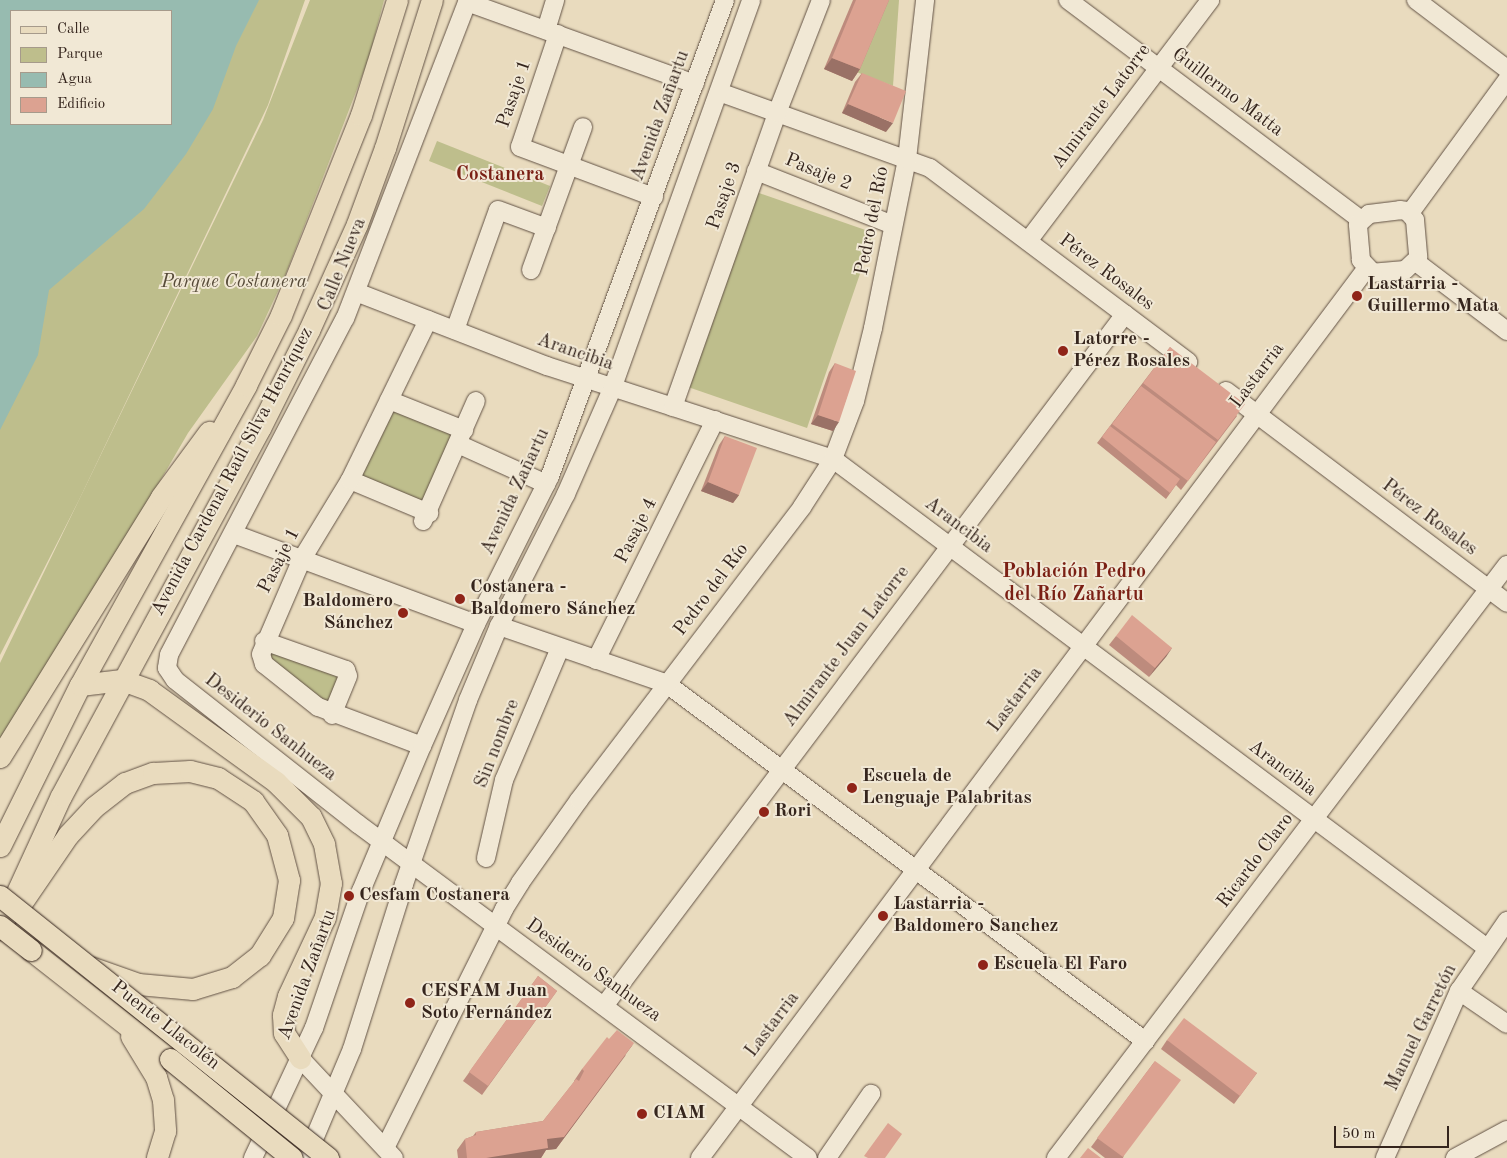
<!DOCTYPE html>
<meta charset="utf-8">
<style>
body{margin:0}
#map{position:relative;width:1507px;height:1158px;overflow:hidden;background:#e9dbbe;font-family:"Old Standard TT",serif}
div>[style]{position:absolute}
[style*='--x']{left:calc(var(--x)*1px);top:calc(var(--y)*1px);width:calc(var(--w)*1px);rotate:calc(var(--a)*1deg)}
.green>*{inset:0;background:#bebe8c}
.water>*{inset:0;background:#97bbb0}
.roads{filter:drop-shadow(0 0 1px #625245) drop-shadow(0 0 1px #625245)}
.minor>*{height:18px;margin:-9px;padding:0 9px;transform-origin:9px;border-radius:9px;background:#f1e8d5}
.major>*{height:21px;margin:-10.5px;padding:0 10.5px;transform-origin:10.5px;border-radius:10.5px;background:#e9dbbe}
.bridges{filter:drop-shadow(0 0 1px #35251d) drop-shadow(0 0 1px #35251d)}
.major-bridge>*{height:21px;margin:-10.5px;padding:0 10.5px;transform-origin:10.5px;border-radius:10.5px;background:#e9dbbe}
.wall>*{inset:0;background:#bd8b7d}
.shaded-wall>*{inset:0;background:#9a7166}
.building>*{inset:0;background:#dca291}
.dots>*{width:14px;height:14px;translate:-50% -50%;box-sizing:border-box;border:2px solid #f1e8d5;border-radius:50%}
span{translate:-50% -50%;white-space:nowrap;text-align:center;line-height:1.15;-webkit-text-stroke:4px #f1e8d5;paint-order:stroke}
.street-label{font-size:19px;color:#35251d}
.park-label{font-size:19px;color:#574b39;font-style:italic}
.poi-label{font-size:19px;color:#35251d;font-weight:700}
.left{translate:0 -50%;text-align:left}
.right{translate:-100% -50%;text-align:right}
.neighbourhood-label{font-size:20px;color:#7a1f14;font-weight:700}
.legend{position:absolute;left:10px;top:10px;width:162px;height:115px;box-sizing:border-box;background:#f1e8d5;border:1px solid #a69a8b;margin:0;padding:6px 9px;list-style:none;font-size:15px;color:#35251d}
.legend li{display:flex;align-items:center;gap:10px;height:25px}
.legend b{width:25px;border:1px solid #a69a8b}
.scale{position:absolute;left:1334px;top:1126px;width:115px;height:22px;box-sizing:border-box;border:2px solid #35251d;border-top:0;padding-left:6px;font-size:15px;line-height:18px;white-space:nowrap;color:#35251d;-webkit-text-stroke:4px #f1e8d5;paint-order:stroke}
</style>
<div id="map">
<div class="green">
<div style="clip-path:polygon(evenodd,0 0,305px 0,268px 105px,79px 500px,0 655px,0 0,11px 11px,171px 11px,171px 124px,11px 124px,11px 11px)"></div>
<div style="clip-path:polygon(310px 0,384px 0,369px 58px,285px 276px,257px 336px,188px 433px,114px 560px,0 743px,0 663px,263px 120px)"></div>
<div style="clip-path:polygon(881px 0,899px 0,893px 86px,851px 70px)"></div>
<div style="clip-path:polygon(437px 141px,550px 186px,542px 206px,429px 161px)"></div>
<div style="clip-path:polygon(756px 192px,874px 233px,807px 428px,688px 387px)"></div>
<div style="clip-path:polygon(389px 400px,464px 430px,429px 513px,350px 480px)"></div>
<div style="clip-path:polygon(264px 641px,346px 670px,332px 715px,274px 673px)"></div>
</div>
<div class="water">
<div style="clip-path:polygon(evenodd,0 0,259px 0,236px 46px,213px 109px,186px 154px,144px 209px,49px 290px,38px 355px,0 430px,0 0,11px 11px,171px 11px,171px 124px,11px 124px,11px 11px)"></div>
</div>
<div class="roads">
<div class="minor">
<div style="--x:468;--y:0;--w:341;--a:111.1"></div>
<div style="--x:345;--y:318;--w:380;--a:117.6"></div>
<div style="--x:169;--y:655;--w:13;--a:99"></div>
<div style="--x:167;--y:668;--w:14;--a:56"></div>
<div style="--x:175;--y:680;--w:233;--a:38.2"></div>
<div style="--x:358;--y:824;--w:560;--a:36.58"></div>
<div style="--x:1068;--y:0;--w:365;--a:36.9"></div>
<div style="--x:1416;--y:0;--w:114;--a:37.2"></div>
<div style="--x:467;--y:2;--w:242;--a:19.8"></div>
<div style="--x:546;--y:30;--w:31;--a:-73"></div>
<div style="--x:558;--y:34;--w:119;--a:108.6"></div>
<div style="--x:520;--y:147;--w:143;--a:20.5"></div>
<div style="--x:719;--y:92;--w:224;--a:19.8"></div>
<div style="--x:930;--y:168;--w:323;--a:36.9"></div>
<div style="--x:756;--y:171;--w:147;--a:21.5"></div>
<div style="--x:1400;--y:210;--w:7;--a:8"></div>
<div style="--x:1407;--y:211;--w:12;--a:48"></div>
<div style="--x:1415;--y:220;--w:38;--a:85"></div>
<div style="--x:1418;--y:258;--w:18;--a:137"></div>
<div style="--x:1405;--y:270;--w:32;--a:175"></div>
<div style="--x:1373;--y:273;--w:18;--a:-133"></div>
<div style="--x:1361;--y:260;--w:36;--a:-95"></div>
<div style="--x:1358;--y:224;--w:15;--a:-42"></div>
<div style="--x:1369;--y:214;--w:31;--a:-7"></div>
<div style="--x:1410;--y:213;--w:165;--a:-53.9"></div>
<div style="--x:1028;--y:241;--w:302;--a:-52.9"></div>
<div style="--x:1416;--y:262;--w:114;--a:37.2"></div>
<div style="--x:531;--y:270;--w:152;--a:-70"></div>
<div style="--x:356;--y:292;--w:205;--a:21.2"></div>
<div style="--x:547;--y:366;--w:301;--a:18"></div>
<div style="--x:833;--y:459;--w:817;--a:36.79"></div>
<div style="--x:455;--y:330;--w:127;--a:-70.3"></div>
<div style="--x:498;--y:210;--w:52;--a:20.2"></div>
<div style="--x:1226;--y:391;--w:352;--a:37"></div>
<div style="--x:389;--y:400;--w:81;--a:21.8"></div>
<div style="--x:673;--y:407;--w:312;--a:-70.5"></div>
<div style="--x:777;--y:113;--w:121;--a:-68.7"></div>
<div style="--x:458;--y:444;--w:97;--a:24.4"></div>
<div style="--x:350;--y:480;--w:86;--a:22.7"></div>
<div style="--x:423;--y:521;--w:131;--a:-66.2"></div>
<div style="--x:234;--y:534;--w:258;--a:20.4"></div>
<div style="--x:499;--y:626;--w:178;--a:19"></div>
<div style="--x:667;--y:684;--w:597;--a:36.75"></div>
<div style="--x:264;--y:641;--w:87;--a:19.5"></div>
<div style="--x:346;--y:670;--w:6;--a:72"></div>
<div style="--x:348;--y:676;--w:42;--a:112.3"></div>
<div style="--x:596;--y:660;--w:268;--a:-63.6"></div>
<div style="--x:422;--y:746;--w:111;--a:-159.4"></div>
<div style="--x:318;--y:707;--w:69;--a:-141.5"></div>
<div style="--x:264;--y:664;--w:10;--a:-107"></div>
<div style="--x:261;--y:654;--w:103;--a:-66.7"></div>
<div style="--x:302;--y:559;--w:92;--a:-58.7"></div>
<div style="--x:350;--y:480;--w:178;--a:-64"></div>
<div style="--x:486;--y:858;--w:80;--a:-77"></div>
<div style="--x:504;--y:780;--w:143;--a:-67"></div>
<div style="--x:1459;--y:991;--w:58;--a:34.5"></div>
<div style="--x:604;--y:1006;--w:866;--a:-53.02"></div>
<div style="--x:300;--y:1058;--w:137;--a:46.8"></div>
<div style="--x:385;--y:1148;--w:267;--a:-63.5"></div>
<div style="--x:504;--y:909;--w:31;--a:-58"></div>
<div style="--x:520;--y:883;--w:102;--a:-54.6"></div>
<div style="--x:579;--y:800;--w:368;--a:-52.7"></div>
<div style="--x:802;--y:507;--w:57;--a:-57.1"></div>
<div style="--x:833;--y:459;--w:62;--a:-69.2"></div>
<div style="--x:855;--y:401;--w:75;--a:-76.1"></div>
<div style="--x:873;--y:328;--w:172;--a:-78.6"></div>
<div style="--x:907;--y:159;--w:160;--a:-83.5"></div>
<div style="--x:253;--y:1158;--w:144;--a:-64.9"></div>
<div style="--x:314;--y:1028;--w:145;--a:-71.1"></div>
<div style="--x:361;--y:891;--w:157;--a:-67.2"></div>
<div style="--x:422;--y:746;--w:133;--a:-66.1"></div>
<div style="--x:476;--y:624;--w:165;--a:-63.4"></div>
<div style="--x:550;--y:476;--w:507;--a:-69.81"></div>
<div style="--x:306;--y:1158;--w:118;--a:-67.1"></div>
<div style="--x:352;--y:1049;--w:173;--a:-72.5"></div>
<div style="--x:404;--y:884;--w:195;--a:-70.8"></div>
<div style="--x:468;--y:700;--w:80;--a:-67.3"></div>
<div style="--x:499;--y:626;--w:148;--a:-63.1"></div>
<div style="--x:566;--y:494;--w:115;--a:-66.3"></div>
<div style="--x:612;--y:389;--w:413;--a:-70.3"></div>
<div style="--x:700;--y:1158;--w:1111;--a:-53.16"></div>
<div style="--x:827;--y:1158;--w:78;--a:-55.5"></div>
<div style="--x:1056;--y:1158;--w:745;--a:-52.75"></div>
<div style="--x:1385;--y:1158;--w:183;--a:-66.1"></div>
<div style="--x:1459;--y:991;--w:85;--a:-55.6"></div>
<div style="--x:1455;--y:1158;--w:59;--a:-28.3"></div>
</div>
<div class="major">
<div style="--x:80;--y:685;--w:42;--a:-6.8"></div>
<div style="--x:122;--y:680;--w:29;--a:20"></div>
<div style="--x:149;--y:690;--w:157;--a:35.9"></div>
<div style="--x:276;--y:782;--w:49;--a:45"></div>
<div style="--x:311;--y:817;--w:30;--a:64"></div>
<div style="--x:324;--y:844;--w:40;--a:80"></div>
<div style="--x:331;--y:883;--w:35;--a:100"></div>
<div style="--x:325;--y:917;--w:87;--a:115.1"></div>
<div style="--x:288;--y:996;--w:20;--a:105"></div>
<div style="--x:283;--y:1015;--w:18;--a:87"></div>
<div style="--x:284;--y:1033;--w:30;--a:57"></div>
<div style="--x:0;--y:757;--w:306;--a:-58.2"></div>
<div style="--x:161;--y:497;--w:81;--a:-53.6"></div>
<div style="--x:0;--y:846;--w:180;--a:-63.6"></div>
<div style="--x:80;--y:685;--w:343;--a:-61"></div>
<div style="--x:246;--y:385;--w:78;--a:-63.4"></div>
<div style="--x:281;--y:315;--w:215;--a:-68.2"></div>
<div style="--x:361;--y:115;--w:121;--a:-72.6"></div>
<div style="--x:18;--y:908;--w:88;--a:-55.6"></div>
<div style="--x:68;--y:835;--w:38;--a:-47"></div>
<div style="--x:94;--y:807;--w:39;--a:-38"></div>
<div style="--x:125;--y:783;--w:30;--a:-20"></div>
<div style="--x:153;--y:773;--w:37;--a:-3"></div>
<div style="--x:190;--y:771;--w:29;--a:14"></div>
<div style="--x:218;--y:778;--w:42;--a:33.3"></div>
<div style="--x:253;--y:801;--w:42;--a:54.8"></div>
<div style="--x:277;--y:835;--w:47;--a:75.1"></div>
<div style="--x:289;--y:880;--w:38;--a:99"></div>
<div style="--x:283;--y:918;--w:44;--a:121.9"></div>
<div style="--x:260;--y:955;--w:36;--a:142"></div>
<div style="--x:232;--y:977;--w:41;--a:162.9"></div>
<div style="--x:193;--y:989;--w:55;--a:-174.8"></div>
<div style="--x:138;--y:984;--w:48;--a:-160.4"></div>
<div style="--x:0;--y:929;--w:146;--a:-65.4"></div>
<div style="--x:61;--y:796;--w:418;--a:-61.6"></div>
<div style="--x:260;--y:428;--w:110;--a:-63.4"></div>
<div style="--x:309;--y:330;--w:116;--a:-65.6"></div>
<div style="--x:357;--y:224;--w:81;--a:-69.8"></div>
<div style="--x:385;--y:148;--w:155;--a:-72.4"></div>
<div style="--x:31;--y:950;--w:177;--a:38.1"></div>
<div style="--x:131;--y:1036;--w:48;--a:58.6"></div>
<div style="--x:156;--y:1077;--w:24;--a:73"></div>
<div style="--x:163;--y:1100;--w:31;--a:86"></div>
<div style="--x:165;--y:1131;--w:28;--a:107"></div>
</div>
</div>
<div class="bridges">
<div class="major-bridge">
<div style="--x:0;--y:896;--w:420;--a:38.6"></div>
<div style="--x:0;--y:926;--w:39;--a:38"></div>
<div style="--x:170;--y:1059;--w:157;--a:39.1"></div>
</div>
</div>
<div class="wall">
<div style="clip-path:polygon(853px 0,889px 0,860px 69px,852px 81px,824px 69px)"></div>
<div style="clip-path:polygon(862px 73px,886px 132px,842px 113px,855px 82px)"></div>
<div style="clip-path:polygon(1170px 347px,1237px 416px,1181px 490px,1176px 485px,1166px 499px,1097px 443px)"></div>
<div style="clip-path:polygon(835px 363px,833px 431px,811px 424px,829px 372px)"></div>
<div style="clip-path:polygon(725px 436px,739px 495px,733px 503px,701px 491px,719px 445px)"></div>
<div style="clip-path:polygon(1116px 636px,1172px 648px,1149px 677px,1109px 645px)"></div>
<div style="clip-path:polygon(538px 976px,557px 991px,482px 1095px,463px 1081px)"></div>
<div style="clip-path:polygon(1167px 1040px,1257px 1073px,1234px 1104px,1161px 1049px)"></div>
<div style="clip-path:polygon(626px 1055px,556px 1149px,546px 1150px,541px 1158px,458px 1158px,457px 1150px,465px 1139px,473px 1136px,476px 1132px,543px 1121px,574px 1082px,574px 1081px,582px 1069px)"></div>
<div style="clip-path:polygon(1155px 1061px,1123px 1158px,1105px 1158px,1091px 1147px)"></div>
</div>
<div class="shaded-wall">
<div style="clip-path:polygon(832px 58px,860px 69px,852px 81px,824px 69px)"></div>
<div style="clip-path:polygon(848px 104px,893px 123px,886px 132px,842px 113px)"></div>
<div style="clip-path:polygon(818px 415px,839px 422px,833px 431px,811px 424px)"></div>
<div style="clip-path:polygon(708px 482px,739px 495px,733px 503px,701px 491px)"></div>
<div style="clip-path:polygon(1172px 648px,1166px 657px,1149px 677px,1155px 668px)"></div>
<div style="clip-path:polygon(634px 1043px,556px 1149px,546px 1150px,541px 1158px,486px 1158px,547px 1139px)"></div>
</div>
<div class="building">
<div style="clip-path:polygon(856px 0,889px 0,860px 69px,832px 58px)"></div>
<div style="clip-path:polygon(862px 73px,906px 91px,893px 123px,848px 104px)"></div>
<div style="clip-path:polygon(1170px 347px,1245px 404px,1218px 440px,1143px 383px)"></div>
<div style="clip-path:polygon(835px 363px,856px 371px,839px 422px,818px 415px)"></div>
<div style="clip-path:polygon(1141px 386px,1216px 442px,1188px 481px,1112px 424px)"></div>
<div style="clip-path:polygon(1110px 426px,1180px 479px,1170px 493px,1102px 437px)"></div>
<div style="clip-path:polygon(725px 436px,757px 448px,739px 495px,708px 482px)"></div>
<div style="clip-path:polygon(1132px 615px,1172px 648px,1155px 668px,1116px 636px)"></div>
<div style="clip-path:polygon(538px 976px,557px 991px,488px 1086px,469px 1072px)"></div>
<div style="clip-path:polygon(1184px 1018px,1257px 1073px,1240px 1096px,1167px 1040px)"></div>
<div style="clip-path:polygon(617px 1030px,634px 1043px,564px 1137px,547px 1139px,548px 1148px,486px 1158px,467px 1158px,465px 1139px,476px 1135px,476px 1132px,543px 1121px,576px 1079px,579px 1081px,584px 1071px,582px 1069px,607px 1037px,609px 1039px)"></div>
<div style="clip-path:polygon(1155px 1061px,1181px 1080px,1123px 1157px,1097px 1138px)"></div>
<div style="clip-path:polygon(888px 1123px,902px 1134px,885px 1158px,868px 1158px,864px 1156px)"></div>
<div style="clip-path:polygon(1088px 1148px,1101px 1158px,1080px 1158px)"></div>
</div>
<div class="dots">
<div style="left:1357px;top:296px;background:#8f2418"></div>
<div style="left:1063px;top:351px;background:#8f2418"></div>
<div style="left:460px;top:599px;background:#8f2418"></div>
<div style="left:403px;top:613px;background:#8f2418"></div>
<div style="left:852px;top:788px;background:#8f2418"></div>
<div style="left:764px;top:812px;background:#8f2418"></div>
<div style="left:349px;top:896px;background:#8f2418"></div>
<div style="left:883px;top:916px;background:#8f2418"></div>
<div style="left:983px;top:965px;background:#8f2418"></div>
<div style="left:410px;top:1003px;background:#8f2418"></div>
<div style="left:642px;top:1114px;background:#8f2418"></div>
</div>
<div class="street-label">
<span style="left:1227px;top:93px;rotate:37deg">Guillermo Matta</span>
<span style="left:515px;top:94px;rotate:-71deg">Pasaje 1</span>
<span style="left:1102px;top:107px;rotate:-53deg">Almirante Latorre</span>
<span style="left:661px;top:116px;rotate:-70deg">Avenida Zañartu</span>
<span style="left:818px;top:173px;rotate:22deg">Pasaje 2</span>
<span style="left:725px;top:196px;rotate:-71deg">Pasaje 3</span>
<span style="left:873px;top:221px;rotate:-79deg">Pedro del Río</span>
<span style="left:343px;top:265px;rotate:-68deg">Calle Nueva</span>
<span style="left:1106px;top:273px;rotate:37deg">Pérez Rosales</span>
<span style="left:575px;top:353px;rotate:19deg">Arancibia</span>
<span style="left:1258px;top:376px;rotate:-53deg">Lastarria</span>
<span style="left:233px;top:472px;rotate:-62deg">Avenida Cardenal Raúl Silva Henríquez</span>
<span style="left:516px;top:492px;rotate:-65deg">Avenida Zañartu</span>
<span style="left:1429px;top:518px;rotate:37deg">Pérez Rosales</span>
<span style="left:958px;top:526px;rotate:37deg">Arancibia</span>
<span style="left:637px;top:531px;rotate:-63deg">Pasaje 4</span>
<span style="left:280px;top:561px;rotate:-63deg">Pasaje 1</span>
<span style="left:712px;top:590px;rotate:-53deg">Pedro del Río</span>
<span style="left:847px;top:647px;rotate:-53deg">Almirante Juan Latorre</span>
<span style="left:1016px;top:700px;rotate:-53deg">Lastarria</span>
<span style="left:270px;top:728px;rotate:38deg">Desiderio Sanhueza</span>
<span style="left:498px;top:744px;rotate:-69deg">Sin nombre</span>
<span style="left:1282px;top:769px;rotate:37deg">Arancibia</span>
<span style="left:1256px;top:861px;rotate:-53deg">Ricardo Claro</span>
<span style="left:593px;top:971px;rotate:36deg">Desiderio Sanhueza</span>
<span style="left:308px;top:975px;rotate:-70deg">Avenida Zañartu</span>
<span style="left:773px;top:1025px;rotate:-53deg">Lastarria</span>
<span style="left:165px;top:1026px;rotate:38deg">Puente Llacolén</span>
<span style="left:1422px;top:1028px;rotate:-64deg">Manuel Garretón</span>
</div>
<div class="park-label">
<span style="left:234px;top:283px">Parque Costanera</span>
</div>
<div class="poi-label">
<span class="left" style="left:1367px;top:296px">Lastarria -<br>Guillermo Mata</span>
<span class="left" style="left:1073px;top:351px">Latorre -<br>Pérez Rosales</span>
<span class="left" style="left:470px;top:599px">Costanera -<br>Baldomero Sánchez</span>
<span class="right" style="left:393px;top:613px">Baldomero<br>Sánchez</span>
<span class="left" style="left:862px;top:788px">Escuela de<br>Lenguaje Palabritas</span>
<span class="left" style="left:774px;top:812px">Rori</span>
<span class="left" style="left:359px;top:896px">Cesfam Costanera</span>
<span class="left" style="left:893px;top:916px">Lastarria -<br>Baldomero Sanchez</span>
<span class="left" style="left:993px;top:965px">Escuela El Faro</span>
<span class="left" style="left:421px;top:1003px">CESFAM Juan<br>Soto Fernández</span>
<span class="left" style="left:653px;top:1114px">CIAM</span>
</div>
<div class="neighbourhood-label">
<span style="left:500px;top:175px">Costanera</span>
<span style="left:1074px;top:584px">Población Pedro<br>del Río Zañartu</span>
</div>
<ul class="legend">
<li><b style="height:6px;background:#e9dbbe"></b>Calle</li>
<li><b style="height:14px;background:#bebe8c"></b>Parque</li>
<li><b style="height:14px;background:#97bbb0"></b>Agua</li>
<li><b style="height:14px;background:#dca291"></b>Edificio</li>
</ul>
<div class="scale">50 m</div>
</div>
